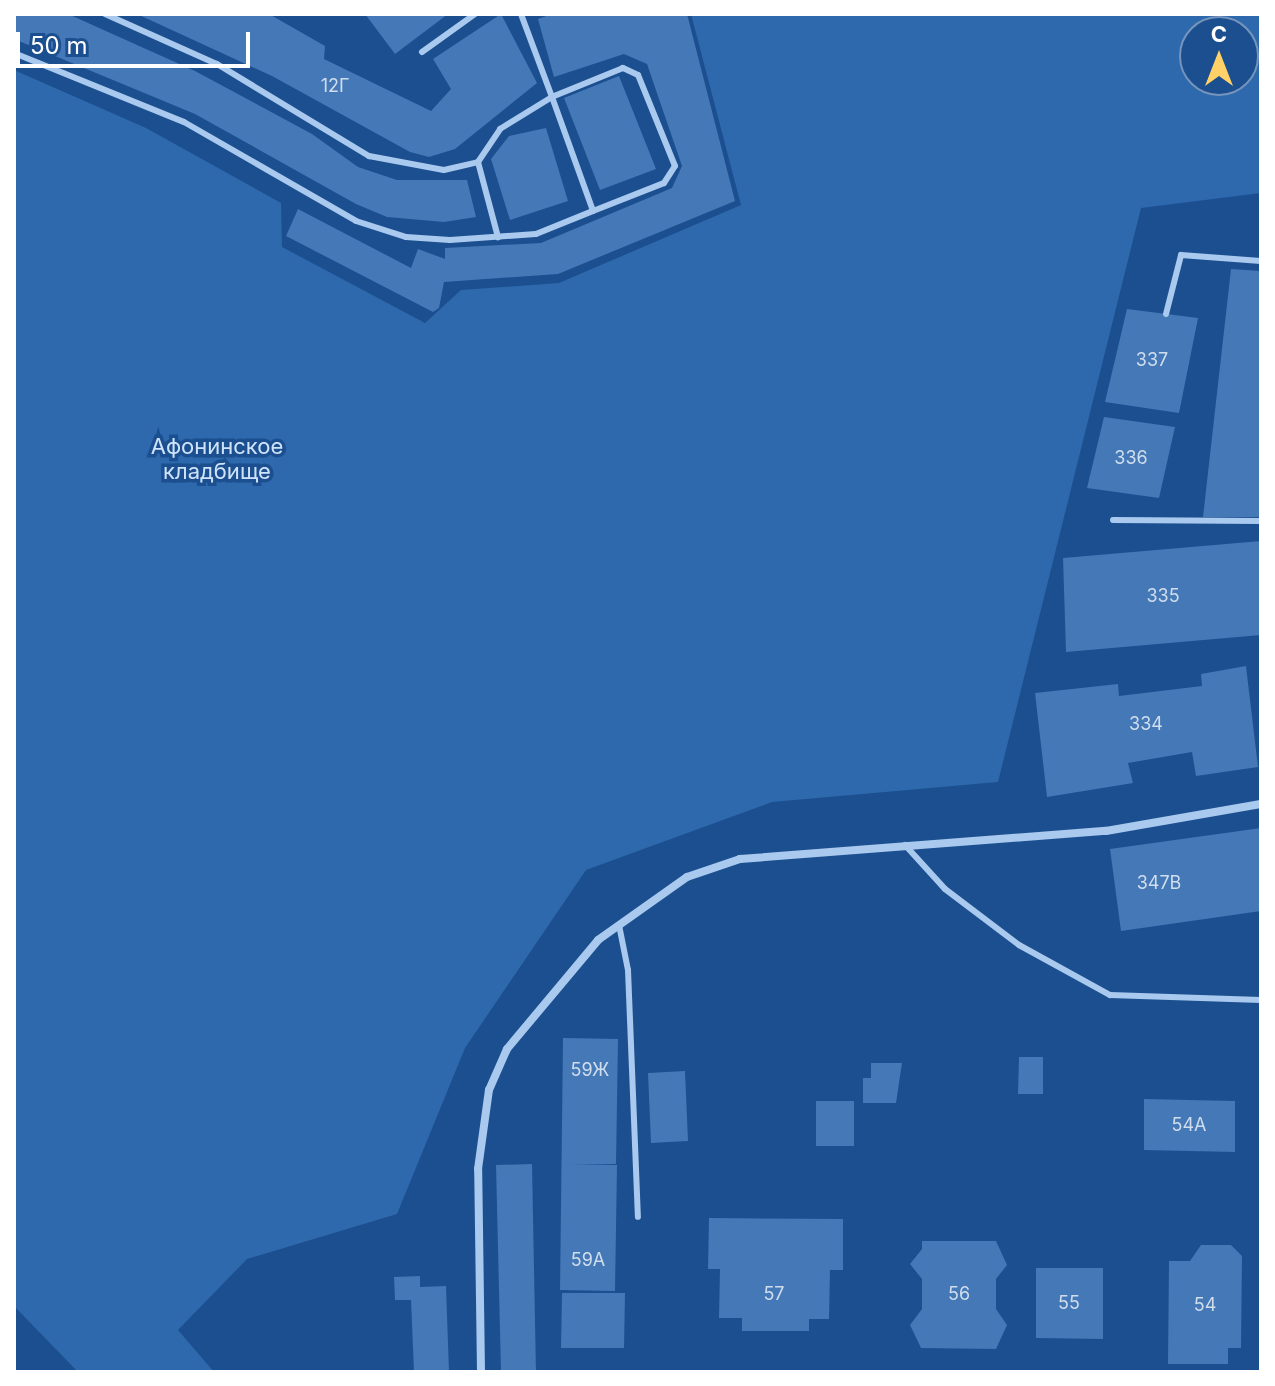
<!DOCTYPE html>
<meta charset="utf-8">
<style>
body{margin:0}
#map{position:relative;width:1275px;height:1386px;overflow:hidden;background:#1b4f8f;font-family:Inter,sans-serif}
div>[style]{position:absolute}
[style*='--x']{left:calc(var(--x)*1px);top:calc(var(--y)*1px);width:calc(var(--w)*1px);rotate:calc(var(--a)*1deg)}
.green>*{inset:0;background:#2e69ad}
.building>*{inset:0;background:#4478b7}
.service>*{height:6px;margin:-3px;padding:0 3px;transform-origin:3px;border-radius:3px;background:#a9c9ee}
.minor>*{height:8px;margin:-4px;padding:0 4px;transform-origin:4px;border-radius:4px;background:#a9c9ee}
span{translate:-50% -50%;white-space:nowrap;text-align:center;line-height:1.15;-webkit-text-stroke:7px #1b4f8f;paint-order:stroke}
.number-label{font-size:18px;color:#d0dded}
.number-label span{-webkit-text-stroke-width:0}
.park-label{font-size:22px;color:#cfe3fa}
.frame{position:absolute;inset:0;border:16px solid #fff;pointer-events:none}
.north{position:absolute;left:1179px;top:16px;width:80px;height:80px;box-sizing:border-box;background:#1b4f8f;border:2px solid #7695bc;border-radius:50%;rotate:0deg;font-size:22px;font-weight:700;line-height:32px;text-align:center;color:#fff}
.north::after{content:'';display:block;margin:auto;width:28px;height:36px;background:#ffd166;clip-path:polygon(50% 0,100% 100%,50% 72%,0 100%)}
.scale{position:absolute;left:16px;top:32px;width:234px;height:36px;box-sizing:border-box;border:4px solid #fff;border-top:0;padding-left:10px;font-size:24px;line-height:28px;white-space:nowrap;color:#fff;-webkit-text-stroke:6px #1b4f8f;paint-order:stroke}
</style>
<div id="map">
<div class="green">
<div style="clip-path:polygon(evenodd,691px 14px,1261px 14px,1261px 193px,1141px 208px,998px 782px,772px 802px,586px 870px,465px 1048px,397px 1214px,247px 1259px,178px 1330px,214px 1372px,78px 1372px,14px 1306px,14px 70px,146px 128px,281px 203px,282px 247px,425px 323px,461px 290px,559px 283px,741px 205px,691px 14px,1195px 32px,1243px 32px,1243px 80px,1195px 80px,1195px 32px)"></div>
</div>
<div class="building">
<div style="clip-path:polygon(14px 14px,68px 14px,195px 71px,312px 134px,358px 167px,397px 180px,467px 180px,476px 217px,444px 222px,387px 217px,356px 204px,195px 114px,14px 39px)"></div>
<div style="clip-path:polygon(137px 14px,269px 14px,325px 46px,324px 59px,431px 111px,451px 89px,433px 59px,501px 14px,537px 83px,455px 149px,429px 157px,410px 152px,272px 76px)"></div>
<div style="clip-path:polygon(365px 14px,448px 14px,395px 54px)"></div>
<div style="clip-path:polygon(552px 14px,687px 14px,735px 201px,558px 274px,444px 282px,439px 308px,433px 312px,286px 236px,298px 209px,411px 268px,418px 249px,445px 259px,445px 248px,541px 243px,672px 188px,682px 166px,647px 64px,624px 54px,554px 77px,538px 19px)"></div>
<div style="clip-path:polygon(619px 76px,656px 169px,600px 190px,564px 98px)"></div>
<div style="clip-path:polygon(546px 128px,568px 201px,510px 220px,491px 159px,509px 136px)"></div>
<div style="clip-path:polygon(1231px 269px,1261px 271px,1261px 517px,1203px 517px)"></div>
<div style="clip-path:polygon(1127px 309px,1198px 318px,1179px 413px,1105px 402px)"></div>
<div style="clip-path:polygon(1104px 417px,1175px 427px,1159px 498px,1087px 488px)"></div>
<div style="clip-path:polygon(1261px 541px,1261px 635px,1066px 652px,1063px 558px)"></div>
<div style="clip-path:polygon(1246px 666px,1258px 767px,1196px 776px,1192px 752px,1128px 763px,1133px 783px,1047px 797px,1035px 693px,1118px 684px,1119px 696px,1202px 686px,1201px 674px)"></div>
<div style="clip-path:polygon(1261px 828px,1261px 911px,1121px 931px,1110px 849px)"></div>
<div style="clip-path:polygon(563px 1038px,618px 1039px,616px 1164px,571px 1164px,617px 1165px,615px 1291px,560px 1290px)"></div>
<div style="clip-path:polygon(1019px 1057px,1043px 1057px,1043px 1094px,1018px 1094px)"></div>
<div style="clip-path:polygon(871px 1063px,902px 1063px,896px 1103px,863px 1103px,863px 1078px,871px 1078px)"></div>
<div style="clip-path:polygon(685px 1071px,688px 1141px,651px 1143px,648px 1073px)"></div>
<div style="clip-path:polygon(1144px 1099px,1235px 1101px,1235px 1152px,1144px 1150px)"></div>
<div style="clip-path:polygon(816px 1101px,854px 1101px,854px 1146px,816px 1146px)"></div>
<div style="clip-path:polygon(532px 1164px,536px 1372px,501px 1372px,496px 1165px)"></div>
<div style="clip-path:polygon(709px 1218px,843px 1219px,843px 1270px,830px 1270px,829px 1319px,809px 1319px,809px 1331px,742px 1331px,742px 1318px,719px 1318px,720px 1269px,708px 1269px)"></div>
<div style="clip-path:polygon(922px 1241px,996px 1241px,1007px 1265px,996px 1279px,996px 1309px,1007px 1325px,996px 1349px,921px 1348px,910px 1325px,922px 1309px,922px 1279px,910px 1264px,922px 1249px)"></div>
<div style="clip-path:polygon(1201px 1245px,1231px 1245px,1242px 1256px,1241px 1348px,1228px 1348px,1228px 1364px,1168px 1364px,1169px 1261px,1190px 1261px)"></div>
<div style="clip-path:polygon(1036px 1268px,1103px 1268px,1103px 1339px,1036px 1338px)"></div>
<div style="clip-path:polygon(420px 1276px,420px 1287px,446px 1286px,449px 1372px,414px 1372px,411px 1300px,395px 1300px,394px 1277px)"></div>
<div style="clip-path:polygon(562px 1293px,625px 1293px,624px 1348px,561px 1348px)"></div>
</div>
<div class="service">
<div style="--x:105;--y:14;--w:123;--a:24.1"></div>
<div style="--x:217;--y:64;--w:178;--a:31.2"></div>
<div style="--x:369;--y:156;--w:76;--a:10.6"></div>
<div style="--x:444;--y:170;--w:35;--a:-13"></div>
<div style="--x:478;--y:162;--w:40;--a:-56"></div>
<div style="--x:500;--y:129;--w:61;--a:-31.6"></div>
<div style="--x:552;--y:97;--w:89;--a:-110.5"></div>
<div style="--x:422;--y:52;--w:65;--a:-35.6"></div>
<div style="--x:14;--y:53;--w:183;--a:22.1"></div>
<div style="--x:184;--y:122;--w:198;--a:29.9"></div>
<div style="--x:356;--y:221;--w:52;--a:17.7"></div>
<div style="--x:406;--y:237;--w:44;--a:3.9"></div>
<div style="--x:450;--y:240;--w:86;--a:-4"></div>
<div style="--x:536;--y:234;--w:61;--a:-22"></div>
<div style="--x:593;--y:211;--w:76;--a:-21.5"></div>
<div style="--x:664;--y:183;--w:20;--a:-57"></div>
<div style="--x:675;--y:166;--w:98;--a:-112.1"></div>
<div style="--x:638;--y:75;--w:17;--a:-155"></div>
<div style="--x:623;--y:68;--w:77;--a:157.8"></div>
<div style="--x:552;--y:97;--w:121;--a:70.2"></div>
<div style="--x:478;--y:162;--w:78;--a:75.1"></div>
<div style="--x:1166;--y:314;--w:61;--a:-75.7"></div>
<div style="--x:1181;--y:255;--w:80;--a:4.3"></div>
<div style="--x:1113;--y:520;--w:148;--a:0.4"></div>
<div style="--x:905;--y:845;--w:59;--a:47.7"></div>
<div style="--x:945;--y:889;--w:93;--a:37.1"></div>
<div style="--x:1019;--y:945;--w:104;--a:28.8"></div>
<div style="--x:1110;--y:995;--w:151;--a:1.9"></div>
<div style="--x:619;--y:925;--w:46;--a:78.7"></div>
<div style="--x:628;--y:970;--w:247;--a:87.7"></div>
</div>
<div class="minor">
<div style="--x:481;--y:1372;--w:203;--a:-90.8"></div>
<div style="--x:478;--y:1169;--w:80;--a:-82.1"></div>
<div style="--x:489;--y:1090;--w:45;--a:-66.3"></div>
<div style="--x:507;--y:1049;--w:142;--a:-50.1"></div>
<div style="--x:598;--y:940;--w:109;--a:-35.3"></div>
<div style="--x:687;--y:877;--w:56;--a:-18.8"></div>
<div style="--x:740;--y:859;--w:367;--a:-4.4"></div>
<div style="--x:1106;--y:831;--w:157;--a:-9.9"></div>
</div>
<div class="number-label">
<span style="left:335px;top:86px">12Г</span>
<span style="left:1152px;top:360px">337</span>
<span style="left:1131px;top:458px">336</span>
<span style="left:1163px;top:596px">335</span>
<span style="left:1146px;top:724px">334</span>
<span style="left:1159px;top:883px">347В</span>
<span style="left:590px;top:1070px">59Ж</span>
<span style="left:1189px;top:1125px">54А</span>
<span style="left:588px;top:1260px">59А</span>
<span style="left:774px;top:1294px">57</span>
<span style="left:959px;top:1294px">56</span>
<span style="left:1069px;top:1303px">55</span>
<span style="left:1205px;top:1305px">54</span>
</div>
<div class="park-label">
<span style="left:217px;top:459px">Афонинское<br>кладбище</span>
</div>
<div class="frame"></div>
<div class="north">С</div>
<div class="scale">50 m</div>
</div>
